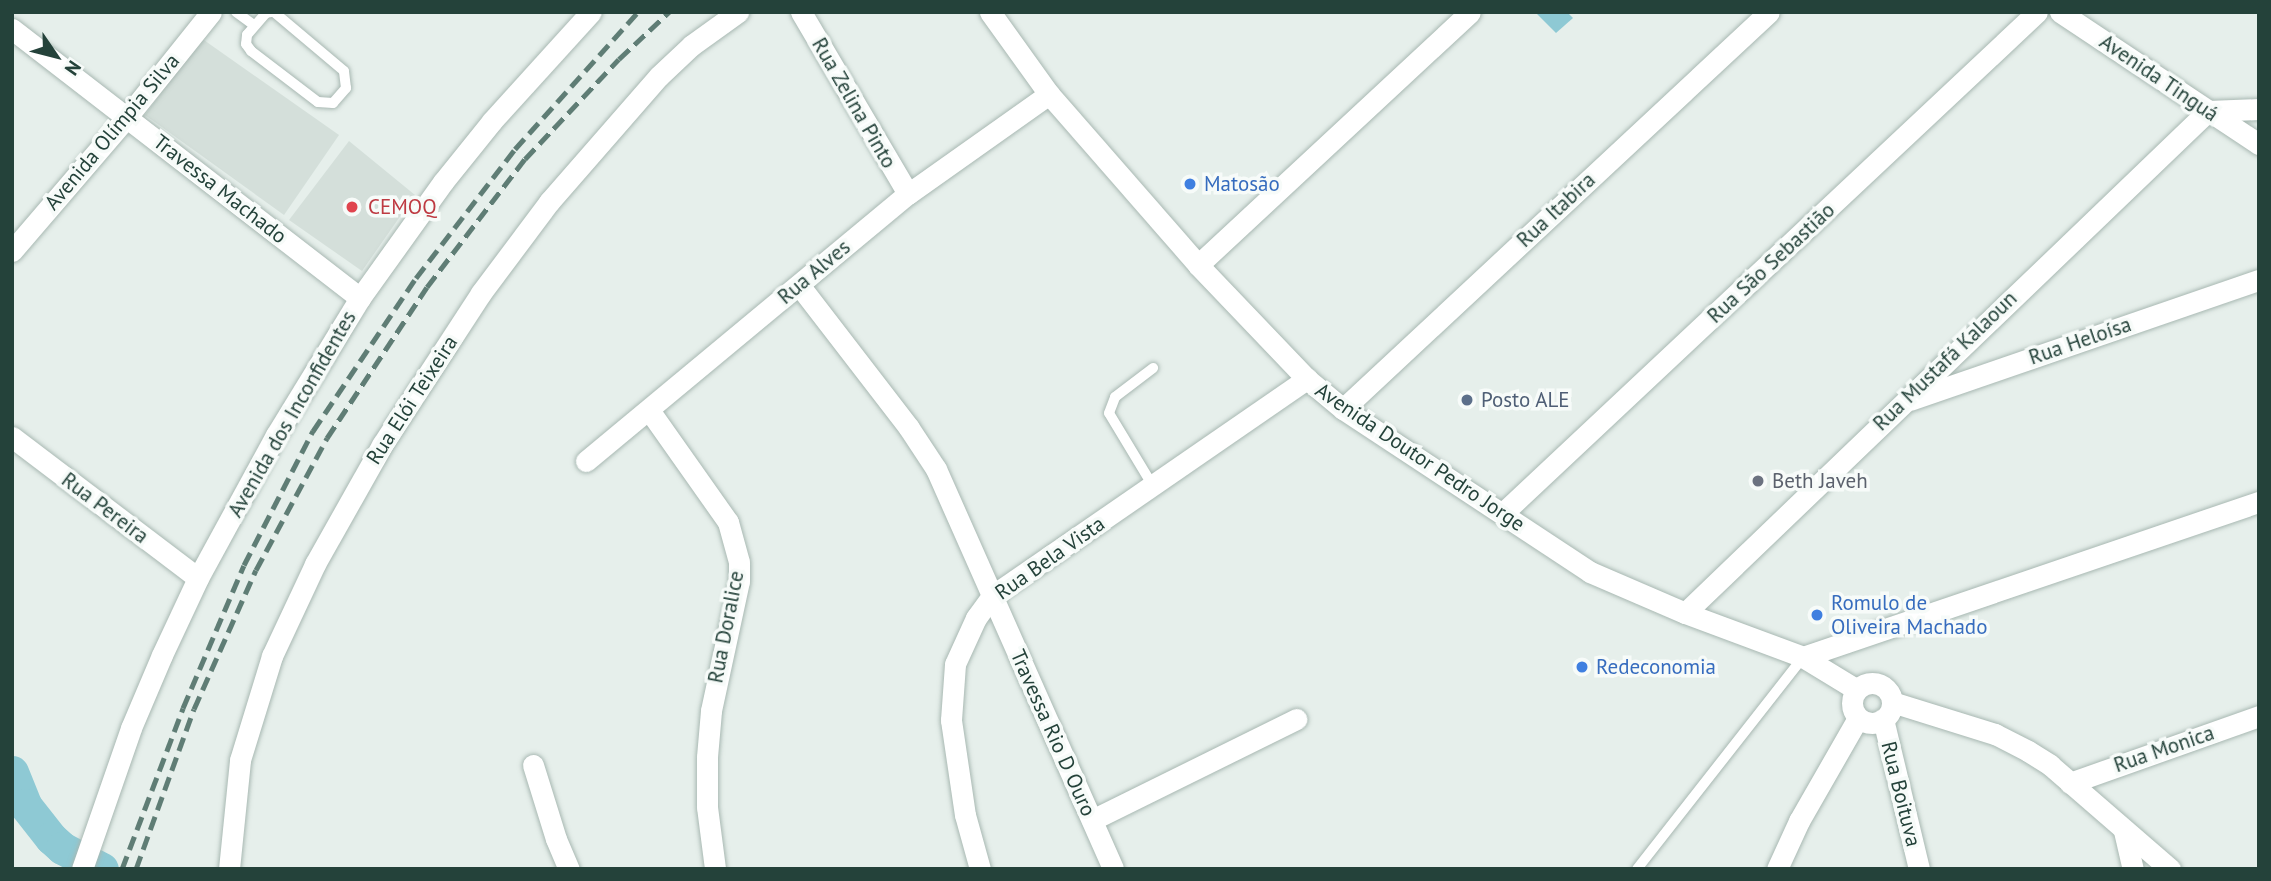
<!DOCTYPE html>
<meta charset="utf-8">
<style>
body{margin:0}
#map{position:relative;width:2271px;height:881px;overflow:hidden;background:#e6efeb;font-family:"PT Sans",sans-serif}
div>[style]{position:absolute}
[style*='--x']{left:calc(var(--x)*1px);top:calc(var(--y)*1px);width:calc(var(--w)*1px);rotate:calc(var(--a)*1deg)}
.built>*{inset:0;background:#d4dfda}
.water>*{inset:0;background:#8ec9d4}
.river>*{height:33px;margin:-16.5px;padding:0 16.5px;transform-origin:16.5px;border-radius:16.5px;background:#8ec9d4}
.roads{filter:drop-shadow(0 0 2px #a8b8b2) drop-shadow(0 0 2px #a8b8b2)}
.lane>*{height:10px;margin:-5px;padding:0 5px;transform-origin:5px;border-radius:5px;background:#fff}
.street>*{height:21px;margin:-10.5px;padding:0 10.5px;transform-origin:10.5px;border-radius:10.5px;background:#fff}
.secondary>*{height:21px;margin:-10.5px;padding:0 10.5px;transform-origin:10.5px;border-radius:10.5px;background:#fff}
.secondary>.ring{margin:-10.5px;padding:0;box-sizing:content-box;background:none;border:21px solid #fff;border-radius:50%}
.rail>*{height:5px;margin-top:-2.5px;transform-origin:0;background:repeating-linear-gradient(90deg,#5f7d75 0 14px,transparent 0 21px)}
.dots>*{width:19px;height:19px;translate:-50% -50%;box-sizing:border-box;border:4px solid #f7fbf9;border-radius:50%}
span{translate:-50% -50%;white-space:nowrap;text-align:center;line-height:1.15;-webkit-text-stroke:7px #f7fbf9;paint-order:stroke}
.street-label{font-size:21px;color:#24423a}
.shop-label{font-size:21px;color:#366cbe}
.left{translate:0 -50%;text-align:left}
.health-label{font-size:21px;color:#be3a42}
.service-label{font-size:21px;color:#4e5e75}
.worship-label{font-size:21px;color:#5b616d}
.frame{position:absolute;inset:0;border:14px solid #24423a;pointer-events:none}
.north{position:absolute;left:21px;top:21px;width:70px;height:70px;-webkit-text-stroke:5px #f7fbf9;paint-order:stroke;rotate:125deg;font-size:19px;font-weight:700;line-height:28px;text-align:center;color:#24423a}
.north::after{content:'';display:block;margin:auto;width:24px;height:32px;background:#24423a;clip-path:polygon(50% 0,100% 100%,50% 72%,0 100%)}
</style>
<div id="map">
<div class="built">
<div style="clip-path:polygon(201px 38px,339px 135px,284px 215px,145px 115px)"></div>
<div style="clip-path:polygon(349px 141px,415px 195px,362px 271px,289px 220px)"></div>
</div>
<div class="water">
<div style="clip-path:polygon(1535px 12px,1567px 12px,1573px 18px,1556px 33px)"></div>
</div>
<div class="river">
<div style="--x:12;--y:772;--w:35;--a:68"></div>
<div style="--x:25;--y:805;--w:42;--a:51.8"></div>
<div style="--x:51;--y:838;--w:15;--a:42"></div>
<div style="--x:62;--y:848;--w:45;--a:27.7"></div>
</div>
<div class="roads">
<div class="lane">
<div style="--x:236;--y:12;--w:22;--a:36"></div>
<div style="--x:271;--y:12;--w:5;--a:169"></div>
<div style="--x:266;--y:13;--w:29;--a:131"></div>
<div style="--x:247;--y:35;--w:9;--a:96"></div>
<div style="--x:246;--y:44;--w:9;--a:54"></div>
<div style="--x:251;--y:51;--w:84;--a:37.3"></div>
<div style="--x:318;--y:102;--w:15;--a:4"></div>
<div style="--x:333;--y:103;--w:20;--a:-49"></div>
<div style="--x:346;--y:88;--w:17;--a:-97"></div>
<div style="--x:344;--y:71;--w:92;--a:-139.9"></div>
<div style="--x:1153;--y:486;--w:85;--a:-121.1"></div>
<div style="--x:1109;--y:413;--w:17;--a:-69"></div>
<div style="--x:1115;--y:397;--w:48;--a:-37.3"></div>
<div style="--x:1637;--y:869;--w:269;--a:-51.9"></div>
</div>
<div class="street">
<div style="--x:801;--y:12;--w:211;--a:59.5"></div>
<div style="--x:12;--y:29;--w:440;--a:37.7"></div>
<div style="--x:1198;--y:265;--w:371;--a:-42.9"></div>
<div style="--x:799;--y:285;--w:180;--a:52.4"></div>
<div style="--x:909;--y:428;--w:49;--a:56.6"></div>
<div style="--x:936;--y:469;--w:437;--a:66.1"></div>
<div style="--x:1910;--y:400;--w:369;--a:-19"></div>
<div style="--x:1343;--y:409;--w:582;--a:-42.98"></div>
<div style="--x:649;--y:410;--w:137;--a:54.8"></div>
<div style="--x:728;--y:522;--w:41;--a:74.6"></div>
<div style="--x:739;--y:562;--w:19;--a:90"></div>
<div style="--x:739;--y:581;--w:133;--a:102.2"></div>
<div style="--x:711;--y:711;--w:46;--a:95"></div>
<div style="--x:707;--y:757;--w:50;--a:90"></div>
<div style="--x:707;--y:807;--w:63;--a:82.6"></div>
<div style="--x:586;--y:461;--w:418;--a:-39.7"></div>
<div style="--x:908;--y:194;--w:173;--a:-35.3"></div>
<div style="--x:1503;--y:513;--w:732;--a:-43.17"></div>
<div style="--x:1685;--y:613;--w:725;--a:-43.83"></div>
<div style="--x:1803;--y:657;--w:482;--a:-18.8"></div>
<div style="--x:1883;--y:719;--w:154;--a:76.5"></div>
<div style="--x:533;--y:765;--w:77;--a:72.7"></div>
<div style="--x:556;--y:839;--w:33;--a:67"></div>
<div style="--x:2070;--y:783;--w:201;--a:-19.5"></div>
<div style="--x:1092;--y:820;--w:228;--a:-26.3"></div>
<div style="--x:2124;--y:831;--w:39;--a:77"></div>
<div style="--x:229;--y:869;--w:110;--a:-84.2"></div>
<div style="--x:240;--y:760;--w:109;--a:-72.9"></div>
<div style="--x:272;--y:656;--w:102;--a:-64.9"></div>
<div style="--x:315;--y:564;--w:137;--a:-60.6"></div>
<div style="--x:382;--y:445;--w:181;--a:-56.9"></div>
<div style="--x:481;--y:293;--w:114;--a:-53.2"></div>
<div style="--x:549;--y:202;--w:167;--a:-48.9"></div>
<div style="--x:659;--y:76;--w:45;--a:-43.2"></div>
<div style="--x:692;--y:45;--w:57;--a:-35.7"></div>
<div style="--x:980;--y:869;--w:56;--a:-105.5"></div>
<div style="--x:965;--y:815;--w:96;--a:-98.4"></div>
<div style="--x:951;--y:720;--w:56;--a:-85.9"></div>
<div style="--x:955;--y:664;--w:51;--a:-65.5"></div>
<div style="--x:976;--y:618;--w:27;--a:-54"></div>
<div style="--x:992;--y:596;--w:383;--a:-34.6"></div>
</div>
<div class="secondary">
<div style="--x:990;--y:12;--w:101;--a:54.3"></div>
<div style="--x:1049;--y:94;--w:227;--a:48.9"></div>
<div style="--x:1198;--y:265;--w:158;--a:46.3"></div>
<div style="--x:1307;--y:379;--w:47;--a:39.8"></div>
<div style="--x:1343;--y:409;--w:296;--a:33.4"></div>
<div style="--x:1590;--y:572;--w:103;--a:23.3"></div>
<div style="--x:1685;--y:613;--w:126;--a:20.4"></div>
<div style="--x:1803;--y:657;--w:63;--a:31.4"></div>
<div style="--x:2060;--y:12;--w:239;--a:33.6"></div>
<div style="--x:2208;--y:111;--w:51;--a:-2.2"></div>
<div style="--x:12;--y:251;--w:177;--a:-49.4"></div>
<div style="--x:127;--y:117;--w:134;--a:-51.3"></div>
<div style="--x:12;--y:437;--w:233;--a:37.2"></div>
<div class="ring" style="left:1852px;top:683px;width:19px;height:19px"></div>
<div style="--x:1892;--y:702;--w:108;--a:17.3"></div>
<div style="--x:1995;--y:734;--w:37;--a:27"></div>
<div style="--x:2028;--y:751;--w:26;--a:32"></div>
<div style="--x:2050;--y:765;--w:159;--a:40.9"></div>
<div style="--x:82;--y:869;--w:149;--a:-70.8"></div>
<div style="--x:131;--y:728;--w:79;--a:-67"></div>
<div style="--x:162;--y:655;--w:85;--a:-64.9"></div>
<div style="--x:198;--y:578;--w:163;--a:-61.4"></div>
<div style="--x:276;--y:435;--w:161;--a:-58.5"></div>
<div style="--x:360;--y:298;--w:143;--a:-54.4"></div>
<div style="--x:443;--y:182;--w:78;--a:-51.2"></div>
<div style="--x:492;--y:121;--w:147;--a:-47.8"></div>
<div style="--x:1777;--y:869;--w:53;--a:-65.4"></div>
<div style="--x:1799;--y:821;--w:119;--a:-60.2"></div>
</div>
</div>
<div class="rail">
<div style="--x:122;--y:869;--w:172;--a:-69.2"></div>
<div style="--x:183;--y:708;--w:155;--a:-66.9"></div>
<div style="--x:244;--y:565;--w:151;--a:-62.8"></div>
<div style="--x:313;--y:431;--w:184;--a:-56.1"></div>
<div style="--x:416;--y:278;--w:163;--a:-52.5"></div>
<div style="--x:515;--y:149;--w:184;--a:-48.1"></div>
<div style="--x:136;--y:869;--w:170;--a:-70.1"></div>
<div style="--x:194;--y:709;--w:152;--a:-66"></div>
<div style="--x:256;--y:570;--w:150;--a:-61.7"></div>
<div style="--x:327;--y:438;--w:181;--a:-56.5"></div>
<div style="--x:427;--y:287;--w:161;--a:-52.6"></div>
<div style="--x:525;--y:159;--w:137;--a:-46.8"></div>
<div style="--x:619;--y:59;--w:69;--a:-43.2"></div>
</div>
<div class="dots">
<div style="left:1190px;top:184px;background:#3f7fe0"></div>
<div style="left:352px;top:207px;background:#e0444e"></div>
<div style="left:1467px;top:400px;background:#5c6f8a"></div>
<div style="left:1758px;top:481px;background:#6b7280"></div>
<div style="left:1817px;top:615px;background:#3f7fe0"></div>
<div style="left:1582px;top:667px;background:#3f7fe0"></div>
</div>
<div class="street-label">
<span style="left:2159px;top:78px;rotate:34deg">Avenida Tinguá</span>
<span style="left:854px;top:103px;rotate:60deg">Rua Zelina Pinto</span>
<span style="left:112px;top:132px;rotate:-50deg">Avenida Olímpia Silva</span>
<span style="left:220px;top:189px;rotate:38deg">Travessa Machado</span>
<span style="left:1556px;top:210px;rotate:-43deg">Rua Itabira</span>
<span style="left:1771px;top:263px;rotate:-43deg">Rua São Sebastião</span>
<span style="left:814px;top:272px;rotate:-40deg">Rua Alves</span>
<span style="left:2080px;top:341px;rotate:-19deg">Rua Heloísa</span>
<span style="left:1945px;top:361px;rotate:-44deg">Rua Mustafá Kalaoun</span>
<span style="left:412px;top:400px;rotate:-57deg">Rua Elói Teixeira</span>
<span style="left:292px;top:414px;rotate:-60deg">Avenida dos Inconfidentes</span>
<span style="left:1420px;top:457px;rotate:34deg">Avenida Doutor Pedro Jorge</span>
<span style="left:105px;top:508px;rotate:37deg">Rua Pereira</span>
<span style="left:1050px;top:558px;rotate:-35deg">Rua Bela Vista</span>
<span style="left:726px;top:627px;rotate:-79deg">Rua Doralice</span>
<span style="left:1053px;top:733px;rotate:66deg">Travessa Rio D Ouro</span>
<span style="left:2164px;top:749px;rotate:-19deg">Rua Monica</span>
<span style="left:1901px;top:794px;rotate:76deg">Rua Boituva</span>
</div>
<div class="shop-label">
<span class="left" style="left:1204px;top:184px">Matosão</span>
<span class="left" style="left:1831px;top:615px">Romulo de<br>Oliveira Machado</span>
<span class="left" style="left:1596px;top:667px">Redeconomia</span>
</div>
<div class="health-label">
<span class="left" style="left:368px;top:207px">CEMOQ</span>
</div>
<div class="service-label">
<span class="left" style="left:1481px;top:400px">Posto ALE</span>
</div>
<div class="worship-label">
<span class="left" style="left:1772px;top:481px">Beth Javeh</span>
</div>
<div class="frame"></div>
<div class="north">N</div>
</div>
